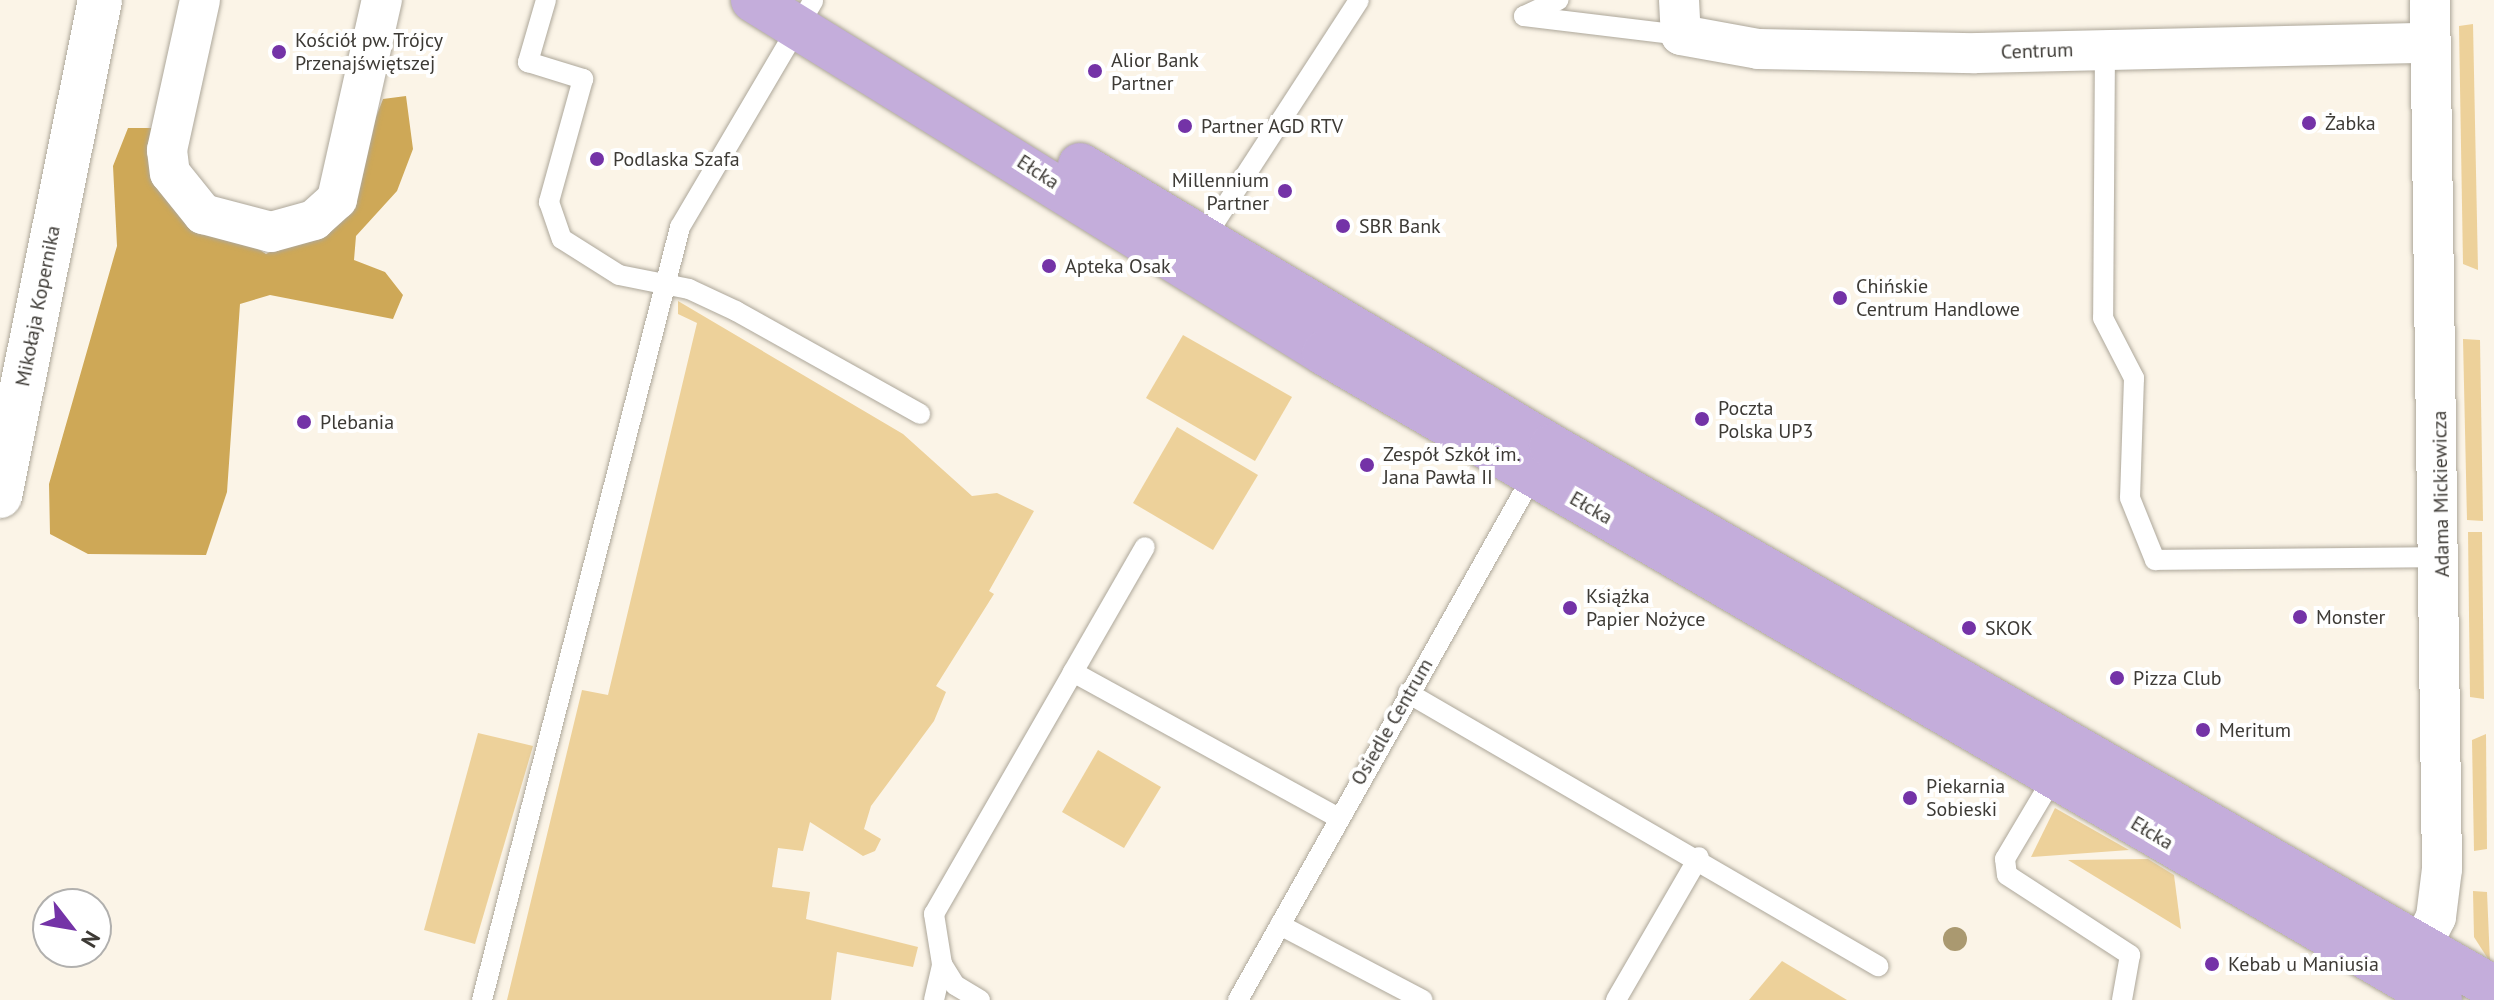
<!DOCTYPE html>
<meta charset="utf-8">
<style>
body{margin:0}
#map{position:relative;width:2494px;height:1000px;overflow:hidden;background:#fbf4e7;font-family:"PT Sans",sans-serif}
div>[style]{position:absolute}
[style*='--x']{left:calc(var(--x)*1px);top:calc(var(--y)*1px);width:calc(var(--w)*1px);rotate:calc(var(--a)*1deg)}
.green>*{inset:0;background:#edd19a}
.forest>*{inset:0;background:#cea857}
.roads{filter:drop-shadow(0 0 2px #ada79a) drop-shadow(0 0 2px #ada79a)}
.lane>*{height:20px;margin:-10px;padding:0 10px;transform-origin:10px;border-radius:10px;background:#fff}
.street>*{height:40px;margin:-20px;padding:0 20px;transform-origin:20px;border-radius:20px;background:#fff}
.secondary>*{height:44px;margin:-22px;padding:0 22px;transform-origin:22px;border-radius:22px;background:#fff}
.primary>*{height:44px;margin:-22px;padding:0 22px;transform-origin:22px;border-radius:22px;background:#c4addb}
.trees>*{width:24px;height:24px;margin:-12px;border-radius:50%;background:#aa9970}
.dots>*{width:22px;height:22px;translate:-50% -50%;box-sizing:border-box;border:4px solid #fff;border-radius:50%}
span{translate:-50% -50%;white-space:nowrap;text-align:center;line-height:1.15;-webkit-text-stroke:8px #fff;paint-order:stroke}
.poi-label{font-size:20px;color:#3d3a35}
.left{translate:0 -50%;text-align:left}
.right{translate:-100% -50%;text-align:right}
.street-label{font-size:20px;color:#3d3a35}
.north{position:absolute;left:32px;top:888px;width:80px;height:80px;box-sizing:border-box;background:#fff;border:2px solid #b1b0ae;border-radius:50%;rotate:121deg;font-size:22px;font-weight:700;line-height:32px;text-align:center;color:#3d3a35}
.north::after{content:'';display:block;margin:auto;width:28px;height:36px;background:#7433a7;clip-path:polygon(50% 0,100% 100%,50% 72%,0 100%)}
</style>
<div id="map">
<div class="green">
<div style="clip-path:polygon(2473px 24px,2478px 270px,2463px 264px,2459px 26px)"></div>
<div style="clip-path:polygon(678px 301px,903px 434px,972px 496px,997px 493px,1034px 511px,989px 591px,994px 594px,936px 686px,946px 692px,934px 721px,871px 806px,864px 829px,881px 839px,875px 851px,863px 856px,810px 822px,803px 851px,778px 848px,772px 887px,810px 892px,806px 919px,918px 947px,913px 967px,837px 952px,831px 1000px,507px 1000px,582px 690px,608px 695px,697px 323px,678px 314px)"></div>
<div style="clip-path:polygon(1183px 335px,1292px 397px,1255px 461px,1146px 398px)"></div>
<div style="clip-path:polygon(2463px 339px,2480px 340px,2483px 521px,2467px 520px)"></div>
<div style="clip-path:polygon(1177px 427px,1258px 475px,1213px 550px,1133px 503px)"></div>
<div style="clip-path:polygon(2468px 532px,2482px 532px,2484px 699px,2470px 697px)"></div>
<div style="clip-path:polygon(478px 733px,533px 746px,475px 944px,424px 930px)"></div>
<div style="clip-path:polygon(2486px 734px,2487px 849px,2474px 851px,2472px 740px)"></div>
<div style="clip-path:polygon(1098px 750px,1161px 787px,1124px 848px,1062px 812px)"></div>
<div style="clip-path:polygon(2055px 808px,2129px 850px,2031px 857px)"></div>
<div style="clip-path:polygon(2148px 859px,2174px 875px,2181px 929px,2068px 860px)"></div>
<div style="clip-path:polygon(2473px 891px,2487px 892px,2490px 962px,2474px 937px)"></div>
<div style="clip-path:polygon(1782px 961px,1847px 1000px,1749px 1000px)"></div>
</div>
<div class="forest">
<div style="clip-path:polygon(406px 96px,413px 149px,397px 191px,356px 236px,354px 260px,385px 272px,403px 295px,393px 319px,270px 295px,240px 304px,227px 492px,206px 555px,88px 554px,50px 534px,49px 484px,117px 246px,113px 166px,128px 128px,153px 128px,234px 233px,266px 254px,306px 234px,357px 167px,383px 99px)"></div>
</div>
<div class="roads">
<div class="lane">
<div style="--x:546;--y:0;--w:65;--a:106.2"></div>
<div style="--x:528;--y:62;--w:58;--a:17.2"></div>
<div style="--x:583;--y:79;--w:128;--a:105.5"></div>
<div style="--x:549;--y:202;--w:39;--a:71"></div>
<div style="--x:562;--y:239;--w:67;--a:32.3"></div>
<div style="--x:619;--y:275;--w:71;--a:11.3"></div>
<div style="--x:689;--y:289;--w:52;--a:25.1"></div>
<div style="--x:736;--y:311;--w:211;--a:29.2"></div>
<div style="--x:1524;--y:16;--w:158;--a:6.9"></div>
<div style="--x:1524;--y:16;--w:38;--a:-25"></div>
<div style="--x:2105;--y:49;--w:269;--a:90.4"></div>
<div style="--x:2103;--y:318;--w:68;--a:62.7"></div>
<div style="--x:2134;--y:378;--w:120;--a:91.9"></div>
<div style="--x:2130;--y:498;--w:67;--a:68"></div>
<div style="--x:2155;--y:560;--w:288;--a:-0.6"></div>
<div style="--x:1202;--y:242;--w:288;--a:-57"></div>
<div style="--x:1073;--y:672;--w:144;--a:-60.1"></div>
<div style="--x:1408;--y:693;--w:544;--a:30.15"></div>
<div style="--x:2056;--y:773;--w:100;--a:120.7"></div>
<div style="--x:2005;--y:859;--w:16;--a:83"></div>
<div style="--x:2007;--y:875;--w:147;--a:33"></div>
<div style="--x:2130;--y:955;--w:46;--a:100.1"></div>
<div style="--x:1280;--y:925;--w:161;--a:27.7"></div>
<div style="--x:482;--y:1000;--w:798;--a:-75.63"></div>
<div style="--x:680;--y:227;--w:262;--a:-59.5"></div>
<div style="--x:934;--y:1000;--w:37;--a:-77"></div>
<div style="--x:980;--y:1000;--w:29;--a:-149"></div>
<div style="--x:955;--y:985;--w:25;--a:-122"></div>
<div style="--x:942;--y:964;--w:51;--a:-99.1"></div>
<div style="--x:934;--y:914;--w:279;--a:-60.1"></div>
<div style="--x:1073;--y:672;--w:301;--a:28.8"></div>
<div style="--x:1238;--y:1000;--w:608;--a:-60.65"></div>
<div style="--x:1616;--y:1000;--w:165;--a:-59.9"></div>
</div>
<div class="street">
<div style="--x:200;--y:0;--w:154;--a:102.4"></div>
<div style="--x:167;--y:150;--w:23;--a:83"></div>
<div style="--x:170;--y:173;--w:53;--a:51.2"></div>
<div style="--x:203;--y:214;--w:70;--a:14.8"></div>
<div style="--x:271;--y:232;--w:45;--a:-15.6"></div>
<div style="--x:314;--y:220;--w:31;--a:-42"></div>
<div style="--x:337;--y:199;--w:204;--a:-77.3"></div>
<div style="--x:1679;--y:0;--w:35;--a:87"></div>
<div style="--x:1681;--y:35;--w:78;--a:10.3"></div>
<div style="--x:1758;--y:49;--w:218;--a:1.1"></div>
<div style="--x:1976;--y:53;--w:454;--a:-1.3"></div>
<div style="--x:2406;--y:976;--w:66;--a:-63"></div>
<div style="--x:2436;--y:917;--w:48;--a:-82.9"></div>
<div style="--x:2442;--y:869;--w:869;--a:-90.79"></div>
</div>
<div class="secondary">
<div style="--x:0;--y:496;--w:506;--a:-78.6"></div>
</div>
<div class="primary">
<div style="--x:753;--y:0;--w:671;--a:31.72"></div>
<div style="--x:1324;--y:353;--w:1290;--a:30.1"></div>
<div style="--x:1080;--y:165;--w:548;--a:30.82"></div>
<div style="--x:1551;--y:446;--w:1088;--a:29.89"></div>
</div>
</div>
<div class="trees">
<div style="left:1955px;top:939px"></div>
</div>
<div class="dots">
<div style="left:279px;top:52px;background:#7433a7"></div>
<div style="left:1095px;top:71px;background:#7433a7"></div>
<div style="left:2309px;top:123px;background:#7433a7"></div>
<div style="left:1185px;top:126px;background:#7433a7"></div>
<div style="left:597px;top:159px;background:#7433a7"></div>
<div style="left:1285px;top:191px;background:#7433a7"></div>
<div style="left:1343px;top:226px;background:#7433a7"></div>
<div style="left:1049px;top:266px;background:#7433a7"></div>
<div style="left:1840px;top:298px;background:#7433a7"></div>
<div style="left:1702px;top:419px;background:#7433a7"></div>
<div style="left:304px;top:422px;background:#7433a7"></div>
<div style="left:1367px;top:465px;background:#7433a7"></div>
<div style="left:1570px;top:608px;background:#7433a7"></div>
<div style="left:2300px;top:617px;background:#7433a7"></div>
<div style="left:1969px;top:628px;background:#7433a7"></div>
<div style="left:2117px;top:678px;background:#7433a7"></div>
<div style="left:2203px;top:730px;background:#7433a7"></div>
<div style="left:1910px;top:798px;background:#7433a7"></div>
<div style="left:2212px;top:964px;background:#7433a7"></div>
</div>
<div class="poi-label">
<span class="left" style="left:295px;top:52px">Kościół pw. Trójcy<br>Przenajświętszej</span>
<span class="left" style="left:1111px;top:72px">Alior Bank<br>Partner</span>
<span class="left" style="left:2325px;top:123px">Żabka</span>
<span class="left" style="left:1201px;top:126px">Partner AGD RTV</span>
<span class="left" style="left:613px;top:159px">Podlaska Szafa</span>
<span class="right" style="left:1269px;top:192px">Millennium<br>Partner</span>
<span class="left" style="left:1359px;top:226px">SBR Bank</span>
<span class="left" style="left:1065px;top:266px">Apteka Osak</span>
<span class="left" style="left:1856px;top:298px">Chińskie<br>Centrum Handlowe</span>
<span class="left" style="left:1718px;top:420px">Poczta<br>Polska UP3</span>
<span class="left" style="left:320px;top:422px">Plebania</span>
<span class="left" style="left:1383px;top:466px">Zespół Szkół im.<br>Jana Pawła II</span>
<span class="left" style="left:1586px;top:608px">Książka<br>Papier Nożyce</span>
<span class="left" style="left:2316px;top:617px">Monster</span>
<span class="left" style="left:1985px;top:628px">SKOK</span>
<span class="left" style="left:2133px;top:678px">Pizza Club</span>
<span class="left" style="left:2219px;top:730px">Meritum</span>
<span class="left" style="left:1926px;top:798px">Piekarnia<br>Sobieski</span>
<span class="left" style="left:2228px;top:964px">Kebab u Maniusia</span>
</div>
<div class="street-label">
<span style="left:2037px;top:51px;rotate:-2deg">Centrum</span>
<span style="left:1038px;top:172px;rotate:33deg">Ełcka</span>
<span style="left:38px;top:306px;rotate:-79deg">Mikołaja Kopernika</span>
<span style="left:2441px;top:494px;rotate:-91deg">Adama Mickiewicza</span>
<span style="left:1591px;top:508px;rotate:30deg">Ełcka</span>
<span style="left:1392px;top:722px;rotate:-60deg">Osiedle Centrum</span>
<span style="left:2152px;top:833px;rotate:31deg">Ełcka</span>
</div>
<div class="north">N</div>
</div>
